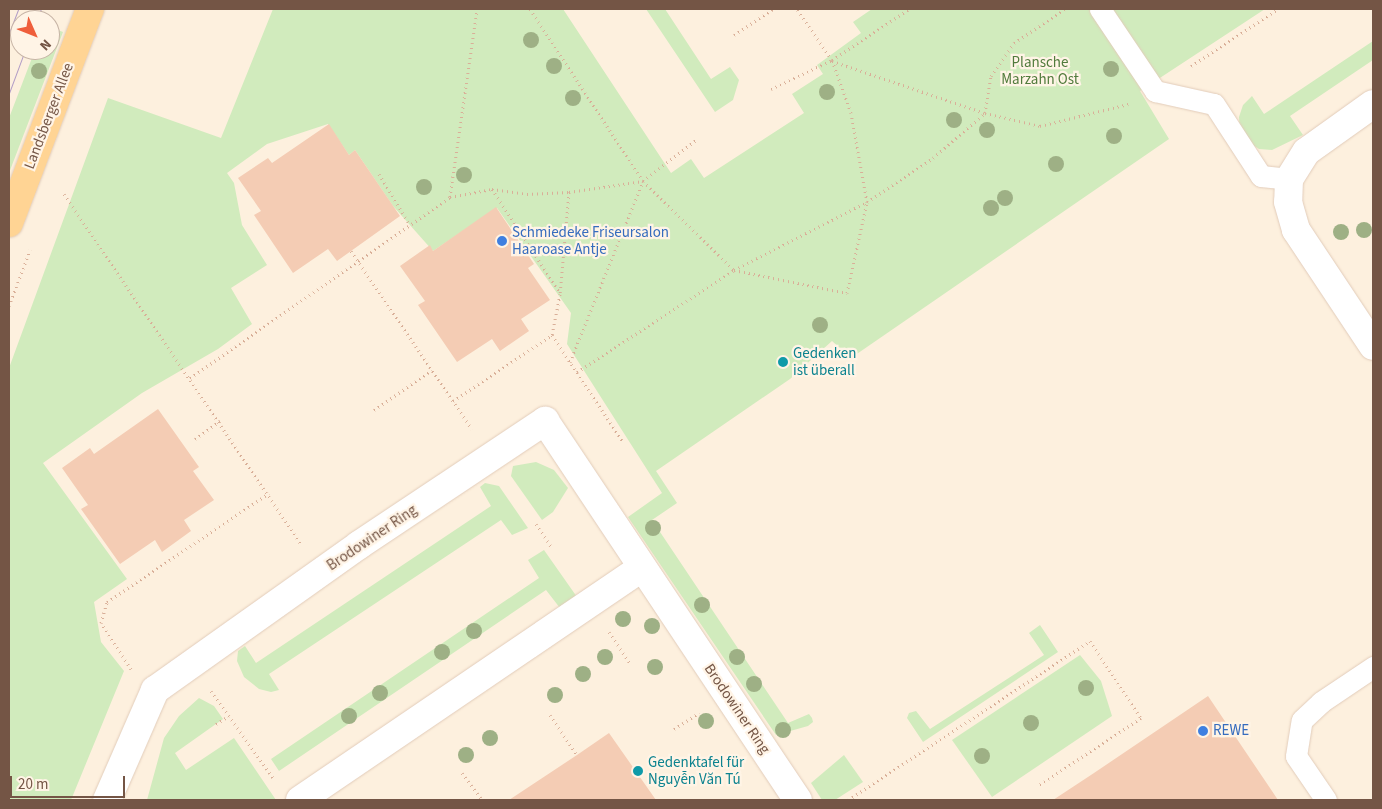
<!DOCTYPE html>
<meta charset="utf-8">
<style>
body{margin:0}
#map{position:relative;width:1382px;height:809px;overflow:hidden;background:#fdf0de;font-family:"Source Sans 3",sans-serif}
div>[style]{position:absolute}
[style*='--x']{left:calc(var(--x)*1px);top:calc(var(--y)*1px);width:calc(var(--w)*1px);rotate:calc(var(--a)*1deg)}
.green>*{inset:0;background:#d1ebbd}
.building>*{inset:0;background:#f4ccb4}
.path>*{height:3px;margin-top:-1.5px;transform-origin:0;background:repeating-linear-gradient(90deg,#d9af98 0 1px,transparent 0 5px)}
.roads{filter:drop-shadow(0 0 1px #e2ccba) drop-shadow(0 0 1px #e2ccba)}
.service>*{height:21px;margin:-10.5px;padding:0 10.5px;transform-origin:10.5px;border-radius:10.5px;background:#fff}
.minor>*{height:28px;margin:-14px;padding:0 14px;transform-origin:14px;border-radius:14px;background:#fff}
.primary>*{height:28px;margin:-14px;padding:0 14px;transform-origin:14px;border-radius:14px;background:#ffd494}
.tram>*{height:1px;margin:-0.5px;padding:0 0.5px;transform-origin:0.5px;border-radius:0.5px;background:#b29dc6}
.trees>*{width:16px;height:16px;margin:-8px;border-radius:50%;background:#9eb085}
.dots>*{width:14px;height:14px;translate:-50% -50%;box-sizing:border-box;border:2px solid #fff4e6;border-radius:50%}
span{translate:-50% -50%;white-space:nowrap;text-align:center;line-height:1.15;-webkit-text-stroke:4.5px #fff4e6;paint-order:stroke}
.park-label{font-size:15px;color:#517b3c}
.street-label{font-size:15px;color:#745545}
.shop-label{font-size:15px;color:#366cbe}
.left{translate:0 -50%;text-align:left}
.culture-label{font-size:15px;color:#0d838f}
.frame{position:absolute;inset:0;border:10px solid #745545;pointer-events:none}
.north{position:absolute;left:10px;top:10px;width:50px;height:50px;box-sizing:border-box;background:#fff4e6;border:1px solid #c7b4a6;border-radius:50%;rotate:134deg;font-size:14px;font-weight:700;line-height:20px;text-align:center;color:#745545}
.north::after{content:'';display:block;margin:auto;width:18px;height:22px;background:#ef5e3b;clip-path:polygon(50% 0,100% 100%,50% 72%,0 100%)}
.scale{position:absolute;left:10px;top:776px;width:115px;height:22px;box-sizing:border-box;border:2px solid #745545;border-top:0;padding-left:6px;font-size:15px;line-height:18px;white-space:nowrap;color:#745545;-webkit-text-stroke:4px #fff4e6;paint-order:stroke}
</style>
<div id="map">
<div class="green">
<div style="clip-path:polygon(273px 9px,563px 9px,671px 173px,691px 159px,704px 178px,804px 113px,792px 94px,823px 74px,817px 65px,861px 33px,853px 22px,872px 9px,1265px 9px,1140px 91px,1169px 139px,851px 358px,832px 341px,790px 379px,656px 471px,677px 503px,652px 520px,788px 723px,809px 714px,812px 718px,813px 722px,808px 726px,776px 735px,628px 517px,662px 493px,567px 344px,571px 313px,497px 208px,433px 251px,393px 206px,355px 150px,349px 155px,328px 124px,267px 144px,227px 173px,234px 183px,242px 225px,267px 265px,231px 288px,252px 324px,218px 349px,142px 393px,43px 463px,127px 579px,94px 602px,101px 642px,124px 671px,71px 800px,9px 800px,9px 368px,108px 98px,221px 138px)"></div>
<div style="clip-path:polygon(646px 9px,665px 9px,711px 79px,730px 67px,739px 80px,733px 100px,715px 112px)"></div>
<div style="clip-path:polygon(50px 27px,63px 32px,9px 173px,9px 118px,35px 50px,50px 50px)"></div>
<div style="clip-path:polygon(1373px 41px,1373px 60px,1290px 116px,1303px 135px,1272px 150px,1259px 149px,1248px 142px,1240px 131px,1239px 117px,1243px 105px,1252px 96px,1264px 114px)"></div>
<div style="clip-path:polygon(536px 462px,554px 470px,568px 488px,553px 512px,542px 520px,511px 476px,513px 466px)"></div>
<div style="clip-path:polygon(485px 483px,499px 486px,528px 528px,512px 535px,501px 520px,269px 674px,279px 690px,271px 692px,259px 689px,244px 677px,237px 661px,238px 651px,245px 646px,256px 663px,491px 506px,480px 487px)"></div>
<div style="clip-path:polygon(544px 550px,577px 597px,560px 608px,546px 590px,279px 771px,271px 759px,539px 578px,528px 560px)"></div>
<div style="clip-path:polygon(1040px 625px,1058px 652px,923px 742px,907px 718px,909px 713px,916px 711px,930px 729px,1044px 655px,1029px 633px)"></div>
<div style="clip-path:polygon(1080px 655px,1101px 681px,1112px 716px,992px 797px,952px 740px)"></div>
<div style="clip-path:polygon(199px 698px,214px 706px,223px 719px,175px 753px,186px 770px,234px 738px,276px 800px,147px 800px,164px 738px,179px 716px)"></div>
<div style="clip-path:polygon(844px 755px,863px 782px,835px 800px,822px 800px,811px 783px)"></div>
</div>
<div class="building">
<div style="clip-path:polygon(329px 124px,349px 155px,355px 150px,400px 216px,337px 261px,328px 249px,293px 273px,254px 215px,261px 211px,238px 178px,268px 158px,272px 163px)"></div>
<div style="clip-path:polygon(496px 207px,534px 264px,528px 268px,550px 300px,521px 319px,529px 331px,500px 351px,492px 339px,457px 362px,418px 305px,425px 301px,400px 266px,430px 245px,433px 251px)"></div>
<div style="clip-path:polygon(158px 409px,199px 467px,193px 471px,214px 500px,184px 520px,191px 531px,162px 552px,155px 540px,120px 564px,81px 509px,88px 505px,62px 468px,90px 448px,94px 454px)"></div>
<div style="clip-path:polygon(1208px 696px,1278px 800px,1053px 800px,1094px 773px)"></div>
<div style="clip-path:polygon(609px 733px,656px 800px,509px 800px,577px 755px)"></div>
</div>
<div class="path">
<div style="--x:530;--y:9;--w:206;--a:56.7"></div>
<div style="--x:643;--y:181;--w:127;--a:44.4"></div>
<div style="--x:734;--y:270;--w:115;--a:11.5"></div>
<div style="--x:847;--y:293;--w:93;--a:-77.6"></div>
<div style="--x:867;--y:202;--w:90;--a:-100.2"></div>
<div style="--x:851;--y:113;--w:56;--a:-109.7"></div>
<div style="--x:832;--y:60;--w:62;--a:-124.5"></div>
<div style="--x:734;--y:35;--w:47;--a:-33.7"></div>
<div style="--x:832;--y:61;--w:162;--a:18.8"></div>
<div style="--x:985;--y:113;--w:37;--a:-81"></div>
<div style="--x:991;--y:76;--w:40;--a:-55.1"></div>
<div style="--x:1014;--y:43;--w:61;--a:-33.7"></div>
<div style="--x:1191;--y:66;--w:104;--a:-33.2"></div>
<div style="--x:771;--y:89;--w:68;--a:-25.4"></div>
<div style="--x:832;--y:60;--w:92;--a:-33.5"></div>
<div style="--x:379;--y:174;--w:60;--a:58.7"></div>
<div style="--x:492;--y:189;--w:124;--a:56.8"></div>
<div style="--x:569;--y:192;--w:102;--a:95"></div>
<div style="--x:560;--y:294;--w:42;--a:101"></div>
<div style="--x:552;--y:335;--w:128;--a:56.4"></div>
<div style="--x:64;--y:194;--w:424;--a:55.9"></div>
<div style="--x:450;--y:197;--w:43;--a:-10.8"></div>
<div style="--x:492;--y:189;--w:35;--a:8"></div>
<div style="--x:527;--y:194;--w:42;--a:-2.7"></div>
<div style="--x:569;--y:192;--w:75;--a:-8.5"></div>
<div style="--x:351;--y:251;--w:215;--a:55.8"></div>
<div style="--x:9;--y:306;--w:60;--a:-69.4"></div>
<div style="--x:570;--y:362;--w:195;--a:-68"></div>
<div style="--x:643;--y:181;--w:67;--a:-37.7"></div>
<div style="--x:577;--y:372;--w:187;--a:-33"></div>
<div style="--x:734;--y:270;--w:149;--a:-27.1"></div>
<div style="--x:867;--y:202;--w:79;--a:-33.7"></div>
<div style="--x:933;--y:158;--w:69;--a:-40.9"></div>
<div style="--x:985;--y:113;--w:57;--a:13.3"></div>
<div style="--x:1040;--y:126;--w:91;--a:-14"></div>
<div style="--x:190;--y:378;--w:317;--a:-34.8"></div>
<div style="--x:450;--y:197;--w:190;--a:-81.8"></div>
<div style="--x:453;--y:401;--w:119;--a:-33.7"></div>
<div style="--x:374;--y:410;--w:70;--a:-34.6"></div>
<div style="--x:195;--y:439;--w:31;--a:-36"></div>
<div style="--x:536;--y:524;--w:27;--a:56"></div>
<div style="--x:609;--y:632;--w:37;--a:56"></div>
<div style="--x:131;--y:669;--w:55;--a:-123.1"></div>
<div style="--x:101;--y:623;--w:22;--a:-74"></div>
<div style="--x:107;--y:602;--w:195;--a:-33.9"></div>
<div style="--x:211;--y:691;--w:108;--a:54.4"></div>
<div style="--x:550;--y:715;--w:48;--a:56"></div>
<div style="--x:216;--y:724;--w:15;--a:-32"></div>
<div style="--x:674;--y:729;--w:30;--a:-33"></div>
<div style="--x:462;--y:773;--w:34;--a:53"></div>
<div style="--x:848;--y:800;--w:290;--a:-33.3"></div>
<div style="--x:1090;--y:641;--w:92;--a:56.5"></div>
<div style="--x:1141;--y:718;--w:122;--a:146.7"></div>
</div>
<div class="roads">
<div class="service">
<div style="--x:1100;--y:9;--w:99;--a:56.1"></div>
<div style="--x:1155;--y:91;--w:60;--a:12.4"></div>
<div style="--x:1214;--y:104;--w:86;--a:56.9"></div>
<div style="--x:1261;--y:176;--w:28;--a:6"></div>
<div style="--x:1326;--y:800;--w:53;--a:-124.3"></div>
<div style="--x:1296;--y:756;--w:36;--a:-81"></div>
<div style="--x:1302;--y:720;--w:26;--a:-43"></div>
<div style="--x:1321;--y:702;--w:63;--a:-33.9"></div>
</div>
<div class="minor">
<div style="--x:1373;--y:104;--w:82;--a:144.4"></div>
<div style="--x:1306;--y:152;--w:32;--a:122"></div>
<div style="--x:1289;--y:179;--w:23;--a:92"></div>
<div style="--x:1288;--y:202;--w:29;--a:74"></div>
<div style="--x:1296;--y:230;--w:139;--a:56.4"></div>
<div style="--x:107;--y:800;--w:120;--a:-66.4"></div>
<div style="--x:155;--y:690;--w:250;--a:-35.4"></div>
<div style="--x:359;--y:545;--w:224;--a:-33.7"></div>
<div style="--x:545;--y:421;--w:456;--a:56.3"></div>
<div style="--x:300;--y:800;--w:413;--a:-34.2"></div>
</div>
<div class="primary">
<div style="--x:9;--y:223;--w:229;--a:-69.3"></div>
</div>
</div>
<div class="tram">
<div style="--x:36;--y:20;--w:12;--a:-66"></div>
<div style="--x:9;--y:33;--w:26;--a:-69"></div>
<div style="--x:9;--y:93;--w:46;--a:-69.6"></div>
</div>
<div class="trees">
<div style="left:531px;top:40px"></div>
<div style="left:554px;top:66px"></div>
<div style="left:1111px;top:69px"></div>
<div style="left:39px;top:71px"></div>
<div style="left:827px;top:92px"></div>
<div style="left:573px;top:98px"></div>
<div style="left:954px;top:120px"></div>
<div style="left:987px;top:130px"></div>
<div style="left:1114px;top:136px"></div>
<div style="left:1056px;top:164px"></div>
<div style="left:464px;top:175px"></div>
<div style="left:424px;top:187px"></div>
<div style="left:1005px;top:198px"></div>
<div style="left:991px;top:208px"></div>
<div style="left:1364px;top:230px"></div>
<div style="left:1341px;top:232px"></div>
<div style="left:820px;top:325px"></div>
<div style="left:653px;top:528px"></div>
<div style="left:702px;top:605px"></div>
<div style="left:623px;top:619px"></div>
<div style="left:652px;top:626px"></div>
<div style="left:474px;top:631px"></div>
<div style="left:442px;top:652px"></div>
<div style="left:605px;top:657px"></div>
<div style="left:737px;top:657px"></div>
<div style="left:655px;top:667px"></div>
<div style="left:583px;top:674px"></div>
<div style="left:754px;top:684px"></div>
<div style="left:1086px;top:688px"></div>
<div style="left:380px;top:693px"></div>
<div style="left:555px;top:695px"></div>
<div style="left:349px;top:716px"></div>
<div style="left:706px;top:721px"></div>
<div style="left:1031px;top:723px"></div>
<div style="left:783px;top:730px"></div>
<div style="left:490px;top:738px"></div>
<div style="left:466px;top:755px"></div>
<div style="left:982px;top:756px"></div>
</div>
<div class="dots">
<div style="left:502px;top:241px;background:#3f7fe0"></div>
<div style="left:783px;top:362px;background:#0f9aa8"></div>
<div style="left:1203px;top:731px;background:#3f7fe0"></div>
<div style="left:638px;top:771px;background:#0f9aa8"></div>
</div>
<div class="park-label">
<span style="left:1040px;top:71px">Plansche<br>Marzahn Ost</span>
</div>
<div class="street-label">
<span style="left:49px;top:116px;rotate:-69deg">Landsberger Allee</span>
<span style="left:372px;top:538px;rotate:-34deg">Brodowiner Ring</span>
<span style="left:737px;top:709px;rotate:56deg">Brodowiner Ring</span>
</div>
<div class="shop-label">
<span class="left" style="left:512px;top:241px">Schmiedeke Friseursalon<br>Haaroase Antje</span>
<span class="left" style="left:1213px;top:731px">REWE</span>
</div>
<div class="culture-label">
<span class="left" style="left:793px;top:362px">Gedenken<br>ist überall</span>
<span class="left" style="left:648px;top:771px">Gedenktafel für<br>Nguyễn Văn Tú</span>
</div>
<div class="frame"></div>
<div class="north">N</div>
<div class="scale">20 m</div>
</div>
